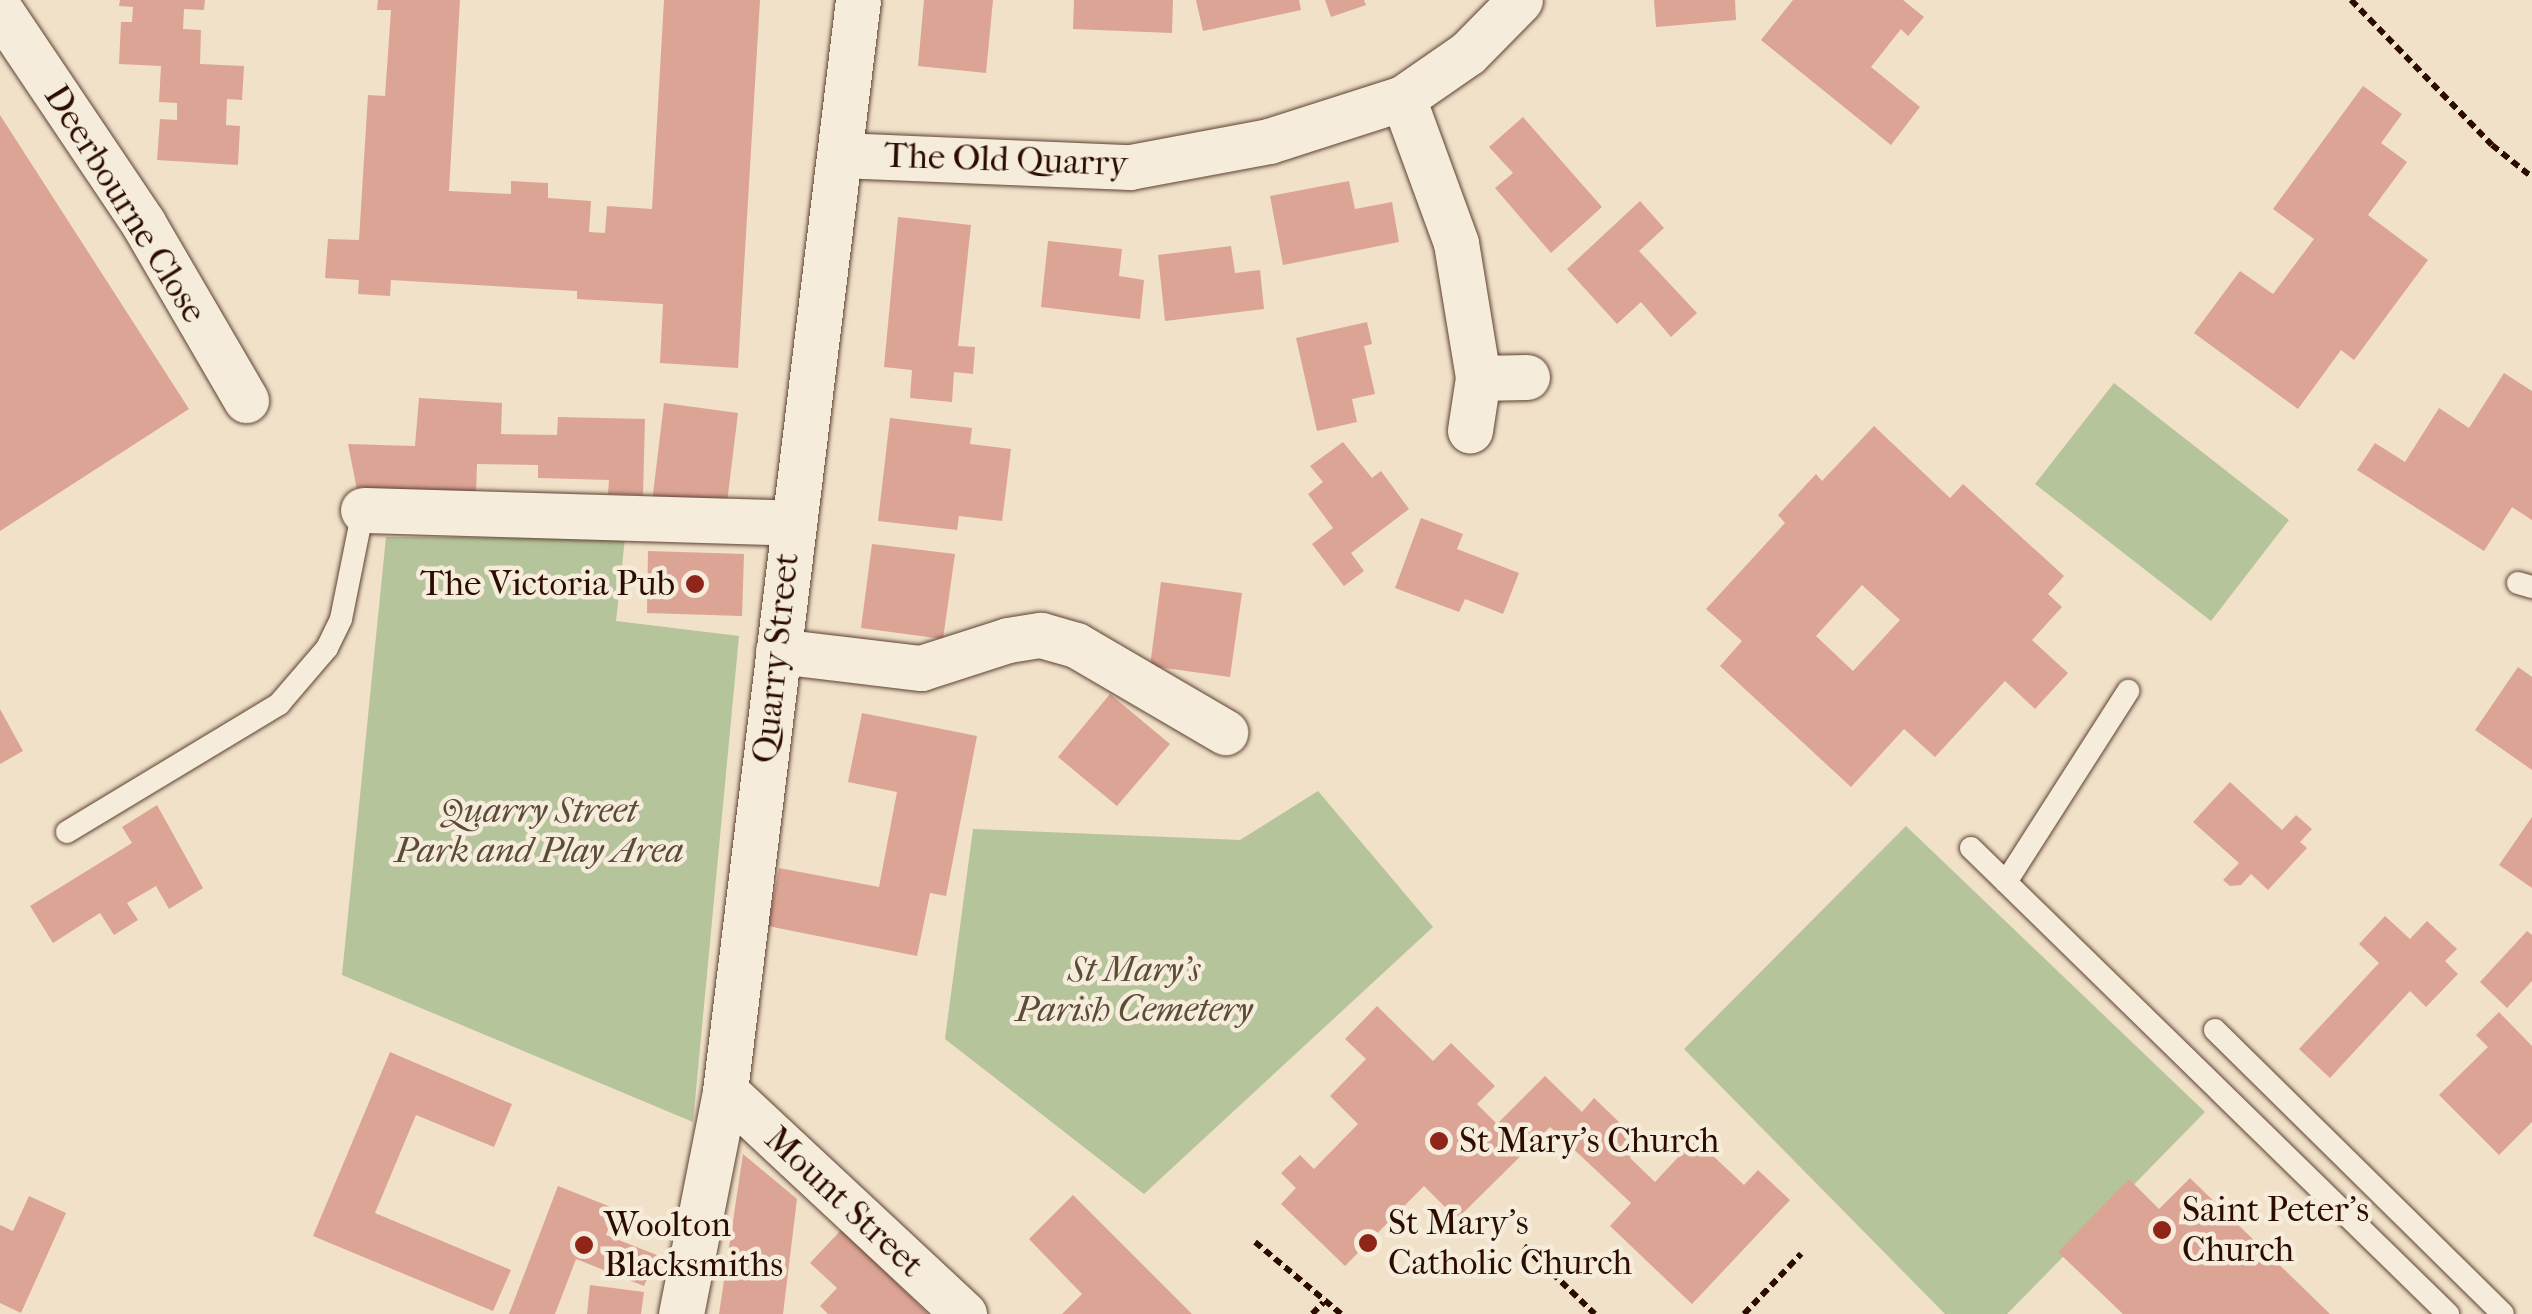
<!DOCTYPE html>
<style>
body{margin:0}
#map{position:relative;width:2532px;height:1314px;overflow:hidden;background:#f0e1c8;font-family:"IM FELL French Canon",serif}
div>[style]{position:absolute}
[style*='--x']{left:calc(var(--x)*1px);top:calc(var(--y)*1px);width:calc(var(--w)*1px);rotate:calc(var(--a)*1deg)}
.green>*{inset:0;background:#b5c49a}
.building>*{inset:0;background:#dca495}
.path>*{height:6px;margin-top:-3px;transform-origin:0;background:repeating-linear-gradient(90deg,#2c0c01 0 8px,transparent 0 13px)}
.roads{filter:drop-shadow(0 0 2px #5d4133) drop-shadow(0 0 2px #5d4133)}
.service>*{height:22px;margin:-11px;padding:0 11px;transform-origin:11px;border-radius:11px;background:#f5ecdb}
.minor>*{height:45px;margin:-22.5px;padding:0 22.5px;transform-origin:22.5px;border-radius:22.5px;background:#f5ecdb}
.dots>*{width:28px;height:28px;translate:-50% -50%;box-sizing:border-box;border:5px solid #f5ecdb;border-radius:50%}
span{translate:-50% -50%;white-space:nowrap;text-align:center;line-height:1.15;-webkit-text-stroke:9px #f5ecdb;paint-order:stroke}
.street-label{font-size:35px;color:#2c0c01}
.poi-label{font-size:35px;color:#2c0c01}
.right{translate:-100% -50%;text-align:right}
.left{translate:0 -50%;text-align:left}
.park-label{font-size:35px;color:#5c4c37;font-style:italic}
</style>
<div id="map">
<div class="green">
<div style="clip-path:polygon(2114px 383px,2289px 520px,2211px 621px,2035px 484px)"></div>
<div style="clip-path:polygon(386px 537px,625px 538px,616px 621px,739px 636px,693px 1122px,342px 975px)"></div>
<div style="clip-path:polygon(1318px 791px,1433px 927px,1144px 1194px,945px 1039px,973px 829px,1240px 840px)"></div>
<div style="clip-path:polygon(1906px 826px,2205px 1112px,2007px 1314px,1945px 1314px,1684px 1049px)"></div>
</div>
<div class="building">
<div style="clip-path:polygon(120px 0,205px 0,204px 10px,184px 9px,183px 29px,201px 30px,200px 64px,244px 66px,242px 100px,227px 99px,226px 125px,240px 126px,238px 165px,157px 160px,160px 119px,177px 120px,177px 103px,159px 102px,161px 66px,119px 64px,121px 22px,132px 22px,133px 7px,119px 6px)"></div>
<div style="clip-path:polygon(378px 0,460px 0,449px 191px,511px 194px,511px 181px,548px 183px,548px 198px,591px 201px,589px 232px,605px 233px,607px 206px,652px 209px,664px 0,760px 0,738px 368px,660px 363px,663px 304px,577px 299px,577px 291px,391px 280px,390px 296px,358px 294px,359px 280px,325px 278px,328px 239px,359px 240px,368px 95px,385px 96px,391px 10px,377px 10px)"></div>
<div style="clip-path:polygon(924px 0,993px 0,986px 73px,918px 66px)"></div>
<div style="clip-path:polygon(1074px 0,1173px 0,1172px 33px,1073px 29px)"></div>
<div style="clip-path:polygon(1196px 0,1299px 0,1301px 10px,1203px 31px)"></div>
<div style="clip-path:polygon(1325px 0,1364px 0,1366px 5px,1331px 17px)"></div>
<div style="clip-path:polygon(1654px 0,1735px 0,1736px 20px,1656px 27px)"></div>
<div style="clip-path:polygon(1793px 0,1903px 0,1924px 17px,1908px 36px,1901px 29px,1871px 67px,1920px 107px,1891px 145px,1761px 40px)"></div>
<div style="clip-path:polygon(2363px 86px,2402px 114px,2381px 143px,2407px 162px,2368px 215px,2428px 260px,2354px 360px,2341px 350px,2298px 409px,2194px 333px,2240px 271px,2273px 294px,2314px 239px,2273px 209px)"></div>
<div style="clip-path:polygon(0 115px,189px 409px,0 531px)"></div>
<div style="clip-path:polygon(1523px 117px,1602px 207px,1551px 253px,1495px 188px,1513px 173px,1489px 147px)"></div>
<div style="clip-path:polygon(1349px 181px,1355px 209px,1392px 202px,1399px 242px,1283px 265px,1270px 196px)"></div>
<div style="clip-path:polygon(1640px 201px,1664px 228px,1639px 251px,1697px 313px,1671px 337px,1641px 302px,1617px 324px,1567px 269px)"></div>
<div style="clip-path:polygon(898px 217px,971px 225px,958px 346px,975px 347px,973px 374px,954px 372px,952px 402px,910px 398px,912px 370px,884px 367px)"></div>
<div style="clip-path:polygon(1048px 241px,1122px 249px,1119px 276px,1144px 280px,1140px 319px,1041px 307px)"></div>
<div style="clip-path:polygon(1231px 246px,1235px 273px,1260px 270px,1264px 309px,1165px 321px,1158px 255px)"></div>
<div style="clip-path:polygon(1367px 322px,1372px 344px,1364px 346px,1375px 394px,1352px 399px,1357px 422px,1317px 431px,1296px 338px)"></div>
<div style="clip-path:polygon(2504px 373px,2532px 391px,2532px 520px,2512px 507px,2484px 551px,2357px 470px,2375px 443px,2405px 462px,2439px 408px,2469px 428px)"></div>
<div style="clip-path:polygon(419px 398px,502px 403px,501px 434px,557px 435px,558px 417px,645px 419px,643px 495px,608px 494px,609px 480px,538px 478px,538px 465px,477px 464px,476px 494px,357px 490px,348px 444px,415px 446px)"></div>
<div style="clip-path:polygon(664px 403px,738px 413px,726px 511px,652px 502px)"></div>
<div style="clip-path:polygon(890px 418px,972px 428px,970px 444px,1011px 449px,1002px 521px,959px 516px,957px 530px,878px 521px)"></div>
<div style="clip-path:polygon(evenodd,1874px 426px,1950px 498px,1963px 484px,2064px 576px,2048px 594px,2062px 607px,2032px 640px,2068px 673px,2035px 709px,2005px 681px,1935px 757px,1904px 729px,1851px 787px,1720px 666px,1742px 641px,1706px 609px,1785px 523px,1778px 515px,1816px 474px,1822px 481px,1874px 426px,1862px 585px,1900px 620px,1853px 671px,1816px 636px,1862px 585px)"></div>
<div style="clip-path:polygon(1343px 442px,1372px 478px,1381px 471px,1409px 509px,1351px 553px,1364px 571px,1344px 586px,1312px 544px,1333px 528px,1308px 494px,1323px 482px,1310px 466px)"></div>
<div style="clip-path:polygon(1421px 518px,1463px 534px,1457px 549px,1519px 573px,1503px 614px,1465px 599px,1459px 612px,1395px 588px)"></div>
<div style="clip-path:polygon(872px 544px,955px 554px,943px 639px,861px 628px)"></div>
<div style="clip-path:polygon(648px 551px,744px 554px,742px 616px,647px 613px)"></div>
<div style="clip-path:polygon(1161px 582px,1242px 593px,1230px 677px,1150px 666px)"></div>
<div style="clip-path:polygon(2518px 667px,2532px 677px,2532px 770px,2475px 730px)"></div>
<div style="clip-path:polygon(1110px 694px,1170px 744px,1117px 806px,1058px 757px)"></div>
<div style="clip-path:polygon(0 709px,23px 751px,0 764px)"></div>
<div style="clip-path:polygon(862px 713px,977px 736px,946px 896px,930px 893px,917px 956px,768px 926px,779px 868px,879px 887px,897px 792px,848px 782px)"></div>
<div style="clip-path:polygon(2230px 782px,2282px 830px,2296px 815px,2312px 829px,2300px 842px,2307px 848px,2268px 890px,2251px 874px,2241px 885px,2230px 886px,2223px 880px,2239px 863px,2193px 822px)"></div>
<div style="clip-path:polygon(157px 805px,203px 888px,169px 909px,156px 886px,127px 903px,138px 920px,114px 935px,100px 913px,53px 943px,30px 906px,132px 843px,122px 827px)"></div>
<div style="clip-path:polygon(2532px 817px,2532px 888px,2499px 865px)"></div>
<div style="clip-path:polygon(2385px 916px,2410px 939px,2427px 921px,2457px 949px,2445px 961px,2458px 974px,2426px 1007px,2410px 991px,2330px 1078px,2299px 1049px,2379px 963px,2359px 944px)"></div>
<div style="clip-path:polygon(2527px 931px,2532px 935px,2532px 981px,2507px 1008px,2480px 982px)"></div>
<div style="clip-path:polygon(1377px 1006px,1433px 1061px,1451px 1043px,1495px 1086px,1477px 1104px,1497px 1124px,1545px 1076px,1582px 1112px,1594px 1098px,1642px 1144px,1630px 1158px,1655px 1182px,1695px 1139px,1744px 1185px,1758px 1170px,1790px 1200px,1692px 1304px,1610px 1226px,1631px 1203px,1550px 1127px,1457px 1219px,1424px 1186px,1345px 1266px,1281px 1204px,1296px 1188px,1281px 1173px,1300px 1155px,1314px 1169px,1358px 1124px,1330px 1096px,1366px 1059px,1345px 1039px)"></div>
<div style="clip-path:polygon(2499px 1012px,2532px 1046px,2532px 1122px,2499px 1155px,2439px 1095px,2488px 1047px,2476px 1035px)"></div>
<div style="clip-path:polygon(390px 1052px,512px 1104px,494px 1147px,416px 1115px,375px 1213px,511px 1270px,493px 1311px,313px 1236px)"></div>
<div style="clip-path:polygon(743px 1154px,797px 1199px,783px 1314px,719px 1314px)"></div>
<div style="clip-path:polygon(2190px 1178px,2330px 1314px,2123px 1314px,2058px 1252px,2129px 1179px,2159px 1209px)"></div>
<div style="clip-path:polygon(558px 1186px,616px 1209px,606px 1235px,657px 1255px,644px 1286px,576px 1259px,555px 1314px,509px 1314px)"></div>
<div style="clip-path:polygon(1073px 1195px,1192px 1314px,1062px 1314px,1082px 1294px,1029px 1239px)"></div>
<div style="clip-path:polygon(29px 1196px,66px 1213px,21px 1313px,0 1303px,0 1225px,13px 1231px)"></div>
<div style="clip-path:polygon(842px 1229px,928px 1314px,828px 1314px,820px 1306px,837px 1288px,810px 1263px)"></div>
<div style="clip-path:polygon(590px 1285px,644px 1292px,641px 1314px,587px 1314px)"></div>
</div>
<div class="path">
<div style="--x:2351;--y:0;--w:202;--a:45.8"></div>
<div style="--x:2492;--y:145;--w:51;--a:38.7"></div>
<div style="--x:1255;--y:1242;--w:112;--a:39.9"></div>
<div style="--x:1524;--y:1246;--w:98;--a:43.8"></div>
<div style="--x:1312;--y:1314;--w:16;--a:-45"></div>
<div style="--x:1744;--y:1314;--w:83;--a:-46.5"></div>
</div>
<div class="roads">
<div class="service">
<div style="--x:2518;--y:583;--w:15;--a:16"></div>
<div style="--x:67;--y:832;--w:248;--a:-31.1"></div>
<div style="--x:279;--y:704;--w:74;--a:-49.4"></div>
<div style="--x:327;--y:648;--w:32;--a:-64"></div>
<div style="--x:341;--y:619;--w:111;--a:-78.6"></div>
<div style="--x:1971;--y:848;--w:667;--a:44.33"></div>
<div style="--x:2006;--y:882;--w:227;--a:-57.4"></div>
<div style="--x:2215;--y:1030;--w:404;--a:44.6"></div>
</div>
<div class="minor">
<div style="--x:0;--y:10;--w:257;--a:56.1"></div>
<div style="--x:143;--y:223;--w:205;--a:59.8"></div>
<div style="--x:1403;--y:98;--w:154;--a:69.9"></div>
<div style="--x:1456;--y:243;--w:137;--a:80.7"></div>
<div style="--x:1478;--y:378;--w:53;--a:98.7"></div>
<div style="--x:840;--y:155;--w:290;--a:2.4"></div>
<div style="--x:1130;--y:167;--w:141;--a:-10.6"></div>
<div style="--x:1269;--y:141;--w:141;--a:-17.8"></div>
<div style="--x:1403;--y:98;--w:79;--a:-34.7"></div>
<div style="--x:1468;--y:53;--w:74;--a:-45.5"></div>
<div style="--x:1478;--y:378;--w:49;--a:-1.2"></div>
<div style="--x:363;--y:510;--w:428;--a:1.7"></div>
<div style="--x:778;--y:651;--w:144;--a:6.8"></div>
<div style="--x:921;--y:668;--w:91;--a:-17.8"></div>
<div style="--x:1008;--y:640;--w:33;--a:-9"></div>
<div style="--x:1041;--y:635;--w:36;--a:16"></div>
<div style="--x:1076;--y:645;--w:173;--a:30.3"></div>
<div style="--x:725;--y:1091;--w:327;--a:43"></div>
<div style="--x:681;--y:1314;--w:227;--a:-78.8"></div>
<div style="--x:725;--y:1091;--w:1099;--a:-83.05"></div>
</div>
</div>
<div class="dots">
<div style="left:695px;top:584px;background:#8f2418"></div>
<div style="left:1439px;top:1141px;background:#8f2418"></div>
<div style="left:2162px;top:1230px;background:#8f2418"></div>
<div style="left:1368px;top:1243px;background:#8f2418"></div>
<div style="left:584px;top:1245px;background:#8f2418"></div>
</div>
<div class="street-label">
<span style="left:1006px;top:160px;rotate:2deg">The Old Quarry</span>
<span style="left:125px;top:204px;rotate:58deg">Deerbourne Close</span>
<span style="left:776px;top:658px;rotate:-84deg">Quarry Street</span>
<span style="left:844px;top:1202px;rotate:43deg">Mount Street</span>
</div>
<div class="poi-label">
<span class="right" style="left:675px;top:584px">The Victoria Pub</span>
<span class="left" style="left:1459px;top:1141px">St Mary's Church</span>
<span class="left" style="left:2182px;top:1230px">Saint Peter's<br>Church</span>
<span class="left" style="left:1388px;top:1243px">St Mary's<br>Catholic Church</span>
<span class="left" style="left:604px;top:1245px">Woolton<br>Blacksmiths</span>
</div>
<div class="park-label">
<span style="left:539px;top:831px">Quarry Street<br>Park and Play Area</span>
<span style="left:1134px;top:990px">St Mary's<br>Parish Cemetery</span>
</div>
</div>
